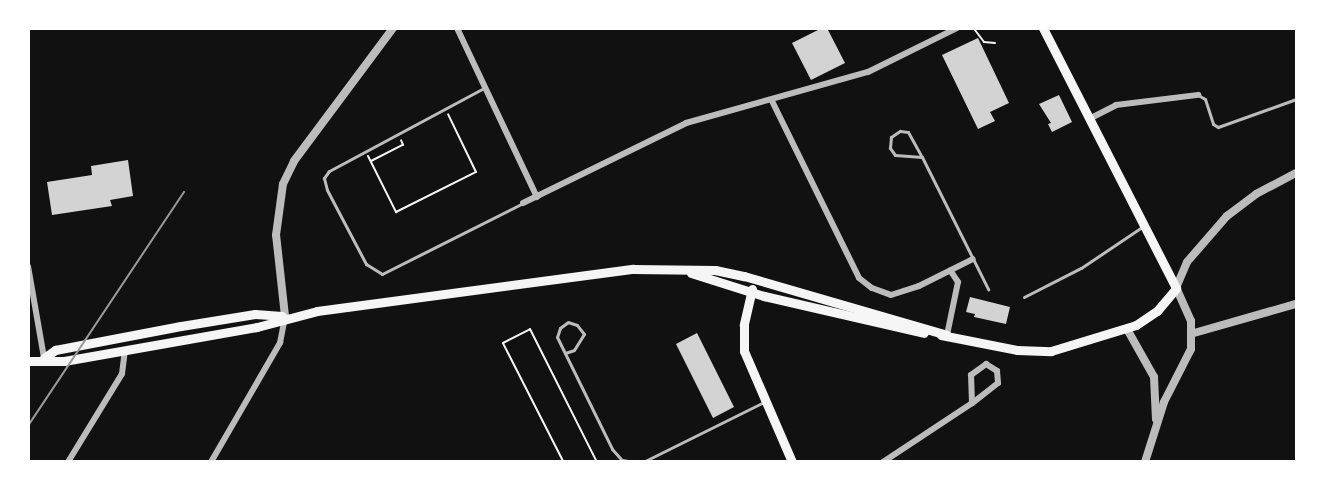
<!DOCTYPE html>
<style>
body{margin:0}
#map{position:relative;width:1325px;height:490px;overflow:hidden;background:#111;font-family:"IBM Plex Sans",sans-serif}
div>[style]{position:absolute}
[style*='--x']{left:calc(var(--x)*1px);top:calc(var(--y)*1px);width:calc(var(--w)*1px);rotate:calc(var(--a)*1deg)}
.building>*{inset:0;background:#d3d3d3}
.path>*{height:2px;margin:-1px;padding:0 1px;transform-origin:1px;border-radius:1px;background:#f5f5f5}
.service>*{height:3px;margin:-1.5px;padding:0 1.5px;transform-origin:1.5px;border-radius:1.5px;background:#bcbcbc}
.minor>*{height:6px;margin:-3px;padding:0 3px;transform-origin:3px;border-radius:3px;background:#bcbcbc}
.tertiary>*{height:8px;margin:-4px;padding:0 4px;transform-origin:4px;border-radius:4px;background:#bcbcbc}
.secondary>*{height:9px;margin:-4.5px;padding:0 4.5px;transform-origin:4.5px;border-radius:4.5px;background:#f5f5f5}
.tram>*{height:1.5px;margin:-0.75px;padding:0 0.75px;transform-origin:0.75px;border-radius:0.75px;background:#9a9a9a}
span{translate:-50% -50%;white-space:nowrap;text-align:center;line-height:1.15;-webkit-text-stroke:4.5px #fff;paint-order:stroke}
.frame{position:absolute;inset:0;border:30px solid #fff;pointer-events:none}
</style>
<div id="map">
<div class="building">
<div style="clip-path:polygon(822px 28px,827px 28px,845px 63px,811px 80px,792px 43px)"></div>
<div style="clip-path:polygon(978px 38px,1009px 103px,990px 112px,995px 121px,978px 129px,942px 55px)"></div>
<div style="clip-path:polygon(1059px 95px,1072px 122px,1052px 132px,1048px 124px,1051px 123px,1039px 104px)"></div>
<div style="clip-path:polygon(128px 160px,133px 196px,110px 200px,112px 206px,52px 215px,47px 182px,92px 175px,91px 166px)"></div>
<div style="clip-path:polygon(970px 297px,1010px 307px,1006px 324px,974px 317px,975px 314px,966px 312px)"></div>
<div style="clip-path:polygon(697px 333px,734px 407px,713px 418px,676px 344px)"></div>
</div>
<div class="path">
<div style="--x:975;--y:30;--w:15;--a:53"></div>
<div style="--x:984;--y:42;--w:11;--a:5"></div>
<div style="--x:368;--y:156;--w:63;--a:63.4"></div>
<div style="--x:396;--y:212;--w:89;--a:-26.6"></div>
<div style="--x:476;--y:172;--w:64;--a:-115.8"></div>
<div style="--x:371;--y:161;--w:36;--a:-27"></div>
<div style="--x:403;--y:145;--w:5;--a:-112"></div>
<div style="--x:563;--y:461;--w:132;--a:-117"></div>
<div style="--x:503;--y:343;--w:30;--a:-27"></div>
<div style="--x:530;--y:329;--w:149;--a:63.3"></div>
</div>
<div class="service">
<div style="--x:482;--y:89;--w:174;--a:151.8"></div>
<div style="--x:329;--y:171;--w:9;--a:126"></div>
<div style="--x:324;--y:178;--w:12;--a:76"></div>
<div style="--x:327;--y:190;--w:84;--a:62.2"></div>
<div style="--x:366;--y:264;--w:19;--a:32"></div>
<div style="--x:382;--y:274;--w:158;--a:-26.7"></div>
<div style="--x:1198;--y:95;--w:8;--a:30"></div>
<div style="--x:1205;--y:99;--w:26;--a:72"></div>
<div style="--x:1213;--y:124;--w:6;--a:31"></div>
<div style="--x:1218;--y:127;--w:83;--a:-19.7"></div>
<div style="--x:922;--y:157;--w:27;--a:-176"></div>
<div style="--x:895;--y:155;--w:9;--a:-126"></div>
<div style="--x:890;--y:148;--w:11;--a:-85"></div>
<div style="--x:891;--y:137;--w:11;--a:-34"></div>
<div style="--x:900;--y:131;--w:8;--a:7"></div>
<div style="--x:908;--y:132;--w:29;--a:61"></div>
<div style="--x:922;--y:157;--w:148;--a:63.4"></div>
<div style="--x:1024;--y:297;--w:64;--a:-27"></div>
<div style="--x:1081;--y:268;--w:73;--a:-33.9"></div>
<div style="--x:565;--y:353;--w:9;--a:-18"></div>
<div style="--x:574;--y:350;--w:19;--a:-58"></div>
<div style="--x:584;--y:334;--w:11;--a:-128"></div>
<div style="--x:577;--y:325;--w:9;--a:-162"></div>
<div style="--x:568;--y:322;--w:10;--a:143"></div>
<div style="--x:560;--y:328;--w:9;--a:108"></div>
<div style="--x:557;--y:337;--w:125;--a:63.8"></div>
<div style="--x:612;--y:449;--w:15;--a:48"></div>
<div style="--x:622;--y:460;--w:13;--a:9"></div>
<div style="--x:643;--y:462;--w:135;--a:-26.4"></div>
</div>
<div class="minor">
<div style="--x:457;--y:28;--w:187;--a:64.7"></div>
<div style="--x:772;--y:101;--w:197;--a:63.8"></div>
<div style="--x:859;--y:278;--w:16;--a:38"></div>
<div style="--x:872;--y:288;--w:20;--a:20"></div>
<div style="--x:891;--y:295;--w:29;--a:-18"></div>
<div style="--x:919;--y:286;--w:60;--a:-26.6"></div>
<div style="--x:1091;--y:118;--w:28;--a:-27"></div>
<div style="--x:1116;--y:105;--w:83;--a:-7"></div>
<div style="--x:523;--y:203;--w:182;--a:-26.1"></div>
<div style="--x:686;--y:123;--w:189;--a:-15.7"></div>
<div style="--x:868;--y:72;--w:99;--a:-26.3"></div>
<div style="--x:28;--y:266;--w:93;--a:80.1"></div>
<div style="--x:947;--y:335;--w:54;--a:-78.3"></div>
<div style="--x:958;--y:282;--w:14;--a:-124"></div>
<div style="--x:986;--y:364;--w:13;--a:32"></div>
<div style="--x:997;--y:371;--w:12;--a:85"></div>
<div style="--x:998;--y:383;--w:33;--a:142"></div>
<div style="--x:972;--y:403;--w:28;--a:-92"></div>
<div style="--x:971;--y:375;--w:19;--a:-36"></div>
<div style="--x:68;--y:462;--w:103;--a:-58.5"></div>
<div style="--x:122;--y:374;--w:24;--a:-83"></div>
<div style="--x:211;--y:462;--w:138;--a:-59.9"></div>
<div style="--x:280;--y:343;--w:26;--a:-79"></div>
<div style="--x:883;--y:462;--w:107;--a:-33.5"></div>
</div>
<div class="tertiary">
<div style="--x:285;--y:316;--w:81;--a:-96.3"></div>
<div style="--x:276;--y:235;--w:51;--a:-82.2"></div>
<div style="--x:283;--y:184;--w:25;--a:-64"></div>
<div style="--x:294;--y:161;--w:166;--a:-53.3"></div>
<div style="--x:1127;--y:329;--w:55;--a:60.6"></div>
<div style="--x:1154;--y:377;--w:42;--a:87.3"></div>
<div style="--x:1194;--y:333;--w:106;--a:-15.9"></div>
<div style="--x:1145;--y:462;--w:63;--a:-72.4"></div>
<div style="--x:1164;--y:402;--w:59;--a:-63"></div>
<div style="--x:1191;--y:349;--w:28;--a:-90"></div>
<div style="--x:1191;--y:321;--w:36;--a:-114"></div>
<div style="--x:1176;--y:288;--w:28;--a:-67"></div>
<div style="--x:1187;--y:262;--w:61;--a:-49"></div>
<div style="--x:1227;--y:216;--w:36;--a:-37"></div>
<div style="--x:1256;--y:194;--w:45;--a:-27.7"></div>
</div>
<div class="secondary">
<div style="--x:691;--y:273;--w:77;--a:17.5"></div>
<div style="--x:764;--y:296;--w:164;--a:13"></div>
<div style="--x:752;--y:289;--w:37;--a:103"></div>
<div style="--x:744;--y:325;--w:26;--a:90"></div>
<div style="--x:744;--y:351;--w:121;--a:66.6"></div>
<div style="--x:941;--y:335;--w:77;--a:11.2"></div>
<div style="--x:1017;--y:350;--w:34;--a:2"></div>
<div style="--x:1051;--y:351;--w:89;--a:-17"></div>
<div style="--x:1136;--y:325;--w:25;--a:-34"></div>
<div style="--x:1157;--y:311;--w:30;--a:-50"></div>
<div style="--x:1176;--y:288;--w:292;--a:-117.1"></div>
<div style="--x:44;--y:358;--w:14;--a:-36"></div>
<div style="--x:55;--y:350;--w:128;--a:-10.8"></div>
<div style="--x:181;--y:326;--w:75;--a:-9.2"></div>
<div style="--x:255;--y:314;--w:27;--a:4"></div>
<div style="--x:28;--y:361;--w:36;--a:0"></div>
<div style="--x:64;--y:361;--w:196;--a:-10"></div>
<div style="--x:257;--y:327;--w:62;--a:-14.9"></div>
<div style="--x:317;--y:311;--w:319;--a:-7.6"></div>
<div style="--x:633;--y:269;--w:82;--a:0.7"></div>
<div style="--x:715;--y:270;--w:30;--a:12"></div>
<div style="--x:744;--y:276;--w:211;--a:16.2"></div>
</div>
<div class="tram">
<div style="--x:28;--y:426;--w:281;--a:-56.3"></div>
</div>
<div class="frame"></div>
</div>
